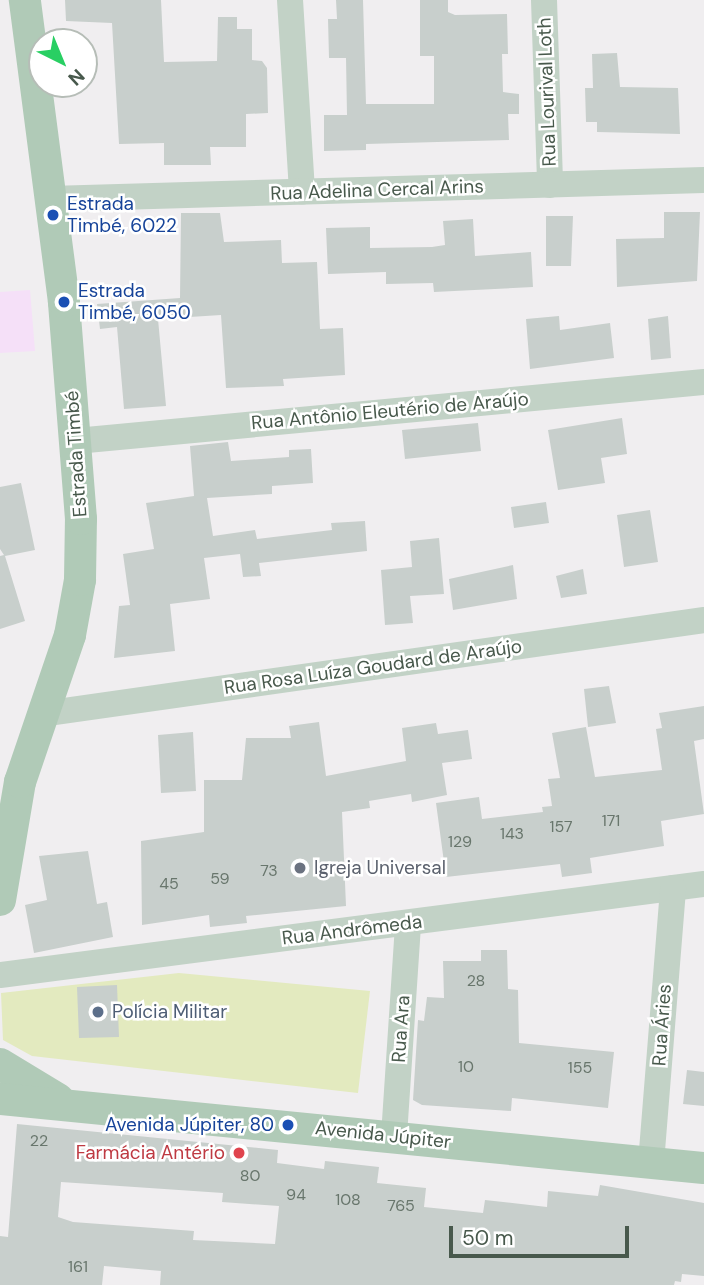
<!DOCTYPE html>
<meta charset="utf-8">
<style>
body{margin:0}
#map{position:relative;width:704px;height:1285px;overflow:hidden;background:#f0eef0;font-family:"DM Sans",sans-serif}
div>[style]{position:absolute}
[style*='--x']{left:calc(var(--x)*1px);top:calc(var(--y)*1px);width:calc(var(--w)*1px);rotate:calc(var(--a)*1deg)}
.medical>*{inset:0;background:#f5e0f8}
.green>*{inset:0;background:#e3eabf}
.building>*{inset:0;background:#c8cfcc}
.minor>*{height:26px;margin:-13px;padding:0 13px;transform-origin:13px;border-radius:13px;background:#c2d2c6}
.major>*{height:32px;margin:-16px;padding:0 16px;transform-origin:16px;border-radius:16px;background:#b0cab7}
.dots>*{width:19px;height:19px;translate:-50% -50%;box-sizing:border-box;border:4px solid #fff;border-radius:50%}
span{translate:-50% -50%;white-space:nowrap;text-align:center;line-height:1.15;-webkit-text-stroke:5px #fff;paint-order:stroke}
.number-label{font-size:16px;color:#68766c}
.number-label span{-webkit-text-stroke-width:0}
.street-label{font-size:19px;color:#48594c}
.transit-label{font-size:19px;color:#164399}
.left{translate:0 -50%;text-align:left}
.right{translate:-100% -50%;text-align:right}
.worship-label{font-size:19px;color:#5b616d}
.service-label{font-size:19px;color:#4e5e75}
.health-label{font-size:19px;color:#be3a42}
.north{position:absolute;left:28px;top:28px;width:70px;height:70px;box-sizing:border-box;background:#fff;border:2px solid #b6bdb7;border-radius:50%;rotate:137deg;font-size:19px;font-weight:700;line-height:28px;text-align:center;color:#48594c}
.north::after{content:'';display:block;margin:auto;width:24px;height:32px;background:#29cf63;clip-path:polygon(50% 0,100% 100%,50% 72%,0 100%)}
.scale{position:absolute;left:449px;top:1226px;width:180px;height:32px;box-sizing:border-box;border:4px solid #48594c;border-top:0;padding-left:9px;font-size:21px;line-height:24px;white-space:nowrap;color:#48594c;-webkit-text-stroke:5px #fff;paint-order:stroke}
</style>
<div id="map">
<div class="medical">
<div style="clip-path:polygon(30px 290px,35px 351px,0 353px,0 292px)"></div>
</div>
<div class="green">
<div style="clip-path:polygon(179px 973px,370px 991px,358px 1093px,32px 1056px,3px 1040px,1px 993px)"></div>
</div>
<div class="building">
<div style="clip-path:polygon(65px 0,161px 0,164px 62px,217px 61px,218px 17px,237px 17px,237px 29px,252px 29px,252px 60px,262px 61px,267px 68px,268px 113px,246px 114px,246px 147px,210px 147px,211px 165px,164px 165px,164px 143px,119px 144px,112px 23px,66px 21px)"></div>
<div style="clip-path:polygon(336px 0,363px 0,366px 104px,434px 104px,434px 56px,420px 56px,420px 0,448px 0,448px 12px,455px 15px,507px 14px,508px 54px,502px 54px,503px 92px,519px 94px,519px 114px,508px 114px,509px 140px,366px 144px,366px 150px,324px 151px,324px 115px,347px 115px,346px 58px,329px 58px,328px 19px,337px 19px)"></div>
<div style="clip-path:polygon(617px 53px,620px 87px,678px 88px,680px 134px,597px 132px,597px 122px,586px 122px,585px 88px,593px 88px,592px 54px)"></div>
<div style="clip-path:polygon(664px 212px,700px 212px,697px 281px,617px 287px,616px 239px,664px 238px)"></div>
<div style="clip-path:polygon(181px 213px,220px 213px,224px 242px,281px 240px,282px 263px,317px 262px,320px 329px,343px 328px,345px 375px,283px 379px,284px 386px,226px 388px,221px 315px,158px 319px,166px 406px,124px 409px,117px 327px,100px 329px,97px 304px,180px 298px)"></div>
<div style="clip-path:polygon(546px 216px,573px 216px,571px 266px,546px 266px)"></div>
<div style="clip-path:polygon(473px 219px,475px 256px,531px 252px,533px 287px,434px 292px,433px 283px,386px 284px,386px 272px,328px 274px,326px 228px,370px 227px,370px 248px,432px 247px,445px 245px,443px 221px)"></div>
<div style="clip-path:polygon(559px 316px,560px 330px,610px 323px,614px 358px,530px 369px,526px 319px)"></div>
<div style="clip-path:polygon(668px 316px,671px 358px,651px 360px,648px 319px)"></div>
<div style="clip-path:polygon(622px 418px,627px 454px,601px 458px,605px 483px,558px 490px,548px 430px)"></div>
<div style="clip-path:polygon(478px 423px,481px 451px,405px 459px,402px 430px)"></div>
<div style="clip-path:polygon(228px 442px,231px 461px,289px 457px,289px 450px,311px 449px,313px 483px,272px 486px,272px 494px,207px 498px,213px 536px,255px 530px,257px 539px,332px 530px,331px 523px,365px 521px,367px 551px,259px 563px,261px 576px,243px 577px,240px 554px,204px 558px,210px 599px,170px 604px,175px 651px,114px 658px,119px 606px,130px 605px,123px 554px,154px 549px,146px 503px,194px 496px,190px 446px)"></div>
<div style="clip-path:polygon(21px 483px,35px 550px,5px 556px,25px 621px,0 629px,0 556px,4px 555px,0 549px,0 487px)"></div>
<div style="clip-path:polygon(546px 502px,549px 523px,514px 528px,511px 507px)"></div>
<div style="clip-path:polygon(650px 510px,658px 562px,624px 567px,617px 515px)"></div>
<div style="clip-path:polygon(439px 538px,444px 594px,410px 596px,413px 623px,385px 625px,381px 570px,412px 567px,410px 541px)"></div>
<div style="clip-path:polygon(513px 565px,517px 599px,453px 610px,449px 579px)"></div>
<div style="clip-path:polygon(583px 569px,587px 594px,561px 598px,556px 576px)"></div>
<div style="clip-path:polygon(609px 686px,616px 723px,588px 727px,584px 689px)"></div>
<div style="clip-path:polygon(704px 706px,704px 739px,694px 741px,704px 814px,661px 821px,664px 846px,590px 858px,592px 873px,562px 877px,560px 864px,446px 877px,436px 803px,479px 797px,482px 819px,543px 812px,542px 807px,552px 806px,548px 779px,560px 778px,552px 733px,586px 727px,595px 777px,662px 770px,656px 729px,662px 728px,659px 713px)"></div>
<div style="clip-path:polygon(319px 722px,326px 776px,406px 761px,402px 728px,436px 723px,438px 734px,468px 730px,472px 759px,442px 763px,447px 795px,412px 802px,411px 794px,369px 801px,370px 808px,342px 812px,346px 906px,246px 916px,247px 923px,210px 927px,209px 915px,142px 925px,141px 841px,204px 832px,204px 780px,242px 780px,246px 738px,291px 738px,289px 726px)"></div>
<div style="clip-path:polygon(193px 732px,196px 791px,161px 793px,158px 735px)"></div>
<div style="clip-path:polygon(88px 851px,97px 904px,107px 902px,113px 937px,34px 953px,25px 905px,47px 900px,39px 856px)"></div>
<div style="clip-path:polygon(481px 950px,507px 950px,508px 989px,518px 990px,519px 1043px,614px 1052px,608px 1108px,512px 1098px,511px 1111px,422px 1105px,413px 1100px,418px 1020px,424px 1021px,427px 997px,444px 998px,443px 961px,481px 961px)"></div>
<div style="clip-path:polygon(117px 985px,119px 1037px,79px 1038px,77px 987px)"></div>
<div style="clip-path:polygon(687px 1070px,704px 1072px,704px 1106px,683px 1104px)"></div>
<div style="clip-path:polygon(evenodd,17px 1124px,278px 1150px,277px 1163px,324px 1169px,325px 1161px,379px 1167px,377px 1183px,426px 1188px,424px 1207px,483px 1213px,485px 1200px,547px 1207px,548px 1191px,598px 1196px,600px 1185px,704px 1203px,704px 1276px,682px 1274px,681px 1282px,675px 1281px,674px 1285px,160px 1285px,161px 1271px,104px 1266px,102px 1285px,0 1285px,0 1236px,8px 1237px,17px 1124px,61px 1182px,223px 1193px,222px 1202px,279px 1206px,275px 1244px,193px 1240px,194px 1231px,73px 1222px,58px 1217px,61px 1182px)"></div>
</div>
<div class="minor">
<div style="--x:290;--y:0;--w:192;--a:86.4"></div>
<div style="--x:544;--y:0;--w:185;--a:88.1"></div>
<div style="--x:50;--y:199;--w:654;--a:-1.66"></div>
<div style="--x:76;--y:441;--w:631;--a:-5.37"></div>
<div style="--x:42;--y:714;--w:669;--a:-8.08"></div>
<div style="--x:0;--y:975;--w:710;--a:-7.37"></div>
<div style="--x:394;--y:1136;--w:213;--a:-86.2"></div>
<div style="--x:651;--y:1163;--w:276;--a:-85.4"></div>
</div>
<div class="major">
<div style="--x:0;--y:900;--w:120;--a:-80.4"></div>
<div style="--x:20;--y:782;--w:155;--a:-71.2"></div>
<div style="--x:70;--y:635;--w:56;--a:-79.7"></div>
<div style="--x:80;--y:580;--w:61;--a:-89.1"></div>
<div style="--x:81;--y:519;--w:218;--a:-94.5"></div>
<div style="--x:64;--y:302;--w:305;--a:-97.4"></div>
<div style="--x:0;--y:1064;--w:68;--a:31.1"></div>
<div style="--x:0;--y:1099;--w:707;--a:5.6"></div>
</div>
<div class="dots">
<div style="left:53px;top:215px;background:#1a4fb4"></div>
<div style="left:64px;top:302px;background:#1a4fb4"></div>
<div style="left:300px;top:868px;background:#6b7280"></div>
<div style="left:98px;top:1012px;background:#5c6f8a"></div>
<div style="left:288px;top:1125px;background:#1a4fb4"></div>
<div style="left:239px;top:1153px;background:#e0444e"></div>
</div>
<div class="number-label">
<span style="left:611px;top:821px">171</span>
<span style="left:561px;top:827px">157</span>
<span style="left:512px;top:834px">143</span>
<span style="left:460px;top:842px">129</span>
<span style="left:269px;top:871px">73</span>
<span style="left:220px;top:879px">59</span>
<span style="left:169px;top:884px">45</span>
<span style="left:476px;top:981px">28</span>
<span style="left:466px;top:1067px">10</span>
<span style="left:580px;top:1068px">155</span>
<span style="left:39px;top:1141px">22</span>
<span style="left:250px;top:1176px">80</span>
<span style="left:296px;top:1195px">94</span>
<span style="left:348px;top:1200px">108</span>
<span style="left:401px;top:1206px">765</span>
<span style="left:78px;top:1267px">161</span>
</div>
<div class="street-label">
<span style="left:547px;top:92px;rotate:-92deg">Rua Lourival Loth</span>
<span style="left:377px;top:190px;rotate:-2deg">Rua Adelina Cercal Arins</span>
<span style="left:390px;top:411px;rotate:-5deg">Rua Antônio Eleutério de Araújo</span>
<span style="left:76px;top:454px;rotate:-94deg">Estrada Timbé</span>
<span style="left:373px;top:667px;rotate:-8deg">Rua Rosa Luíza Goudard de Araújo</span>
<span style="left:352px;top:930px;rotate:-7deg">Rua Andrômeda</span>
<span style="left:662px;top:1025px;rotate:-86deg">Rua Áries</span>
<span style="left:401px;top:1029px;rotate:-86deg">Rua Ara</span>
<span style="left:383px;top:1135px;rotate:6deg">Avenida Júpiter</span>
</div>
<div class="transit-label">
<span class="left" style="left:67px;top:215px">Estrada<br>Timbé, 6022</span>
<span class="left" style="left:78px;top:302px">Estrada<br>Timbé, 6050</span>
<span class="right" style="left:274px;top:1125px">Avenida Júpiter, 80</span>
</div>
<div class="worship-label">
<span class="left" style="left:314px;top:868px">Igreja Universal</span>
</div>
<div class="service-label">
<span class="left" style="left:112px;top:1012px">Polícia Militar</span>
</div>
<div class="health-label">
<span class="right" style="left:225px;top:1153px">Farmácia Antério</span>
</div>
<div class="north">N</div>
<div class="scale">50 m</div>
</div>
